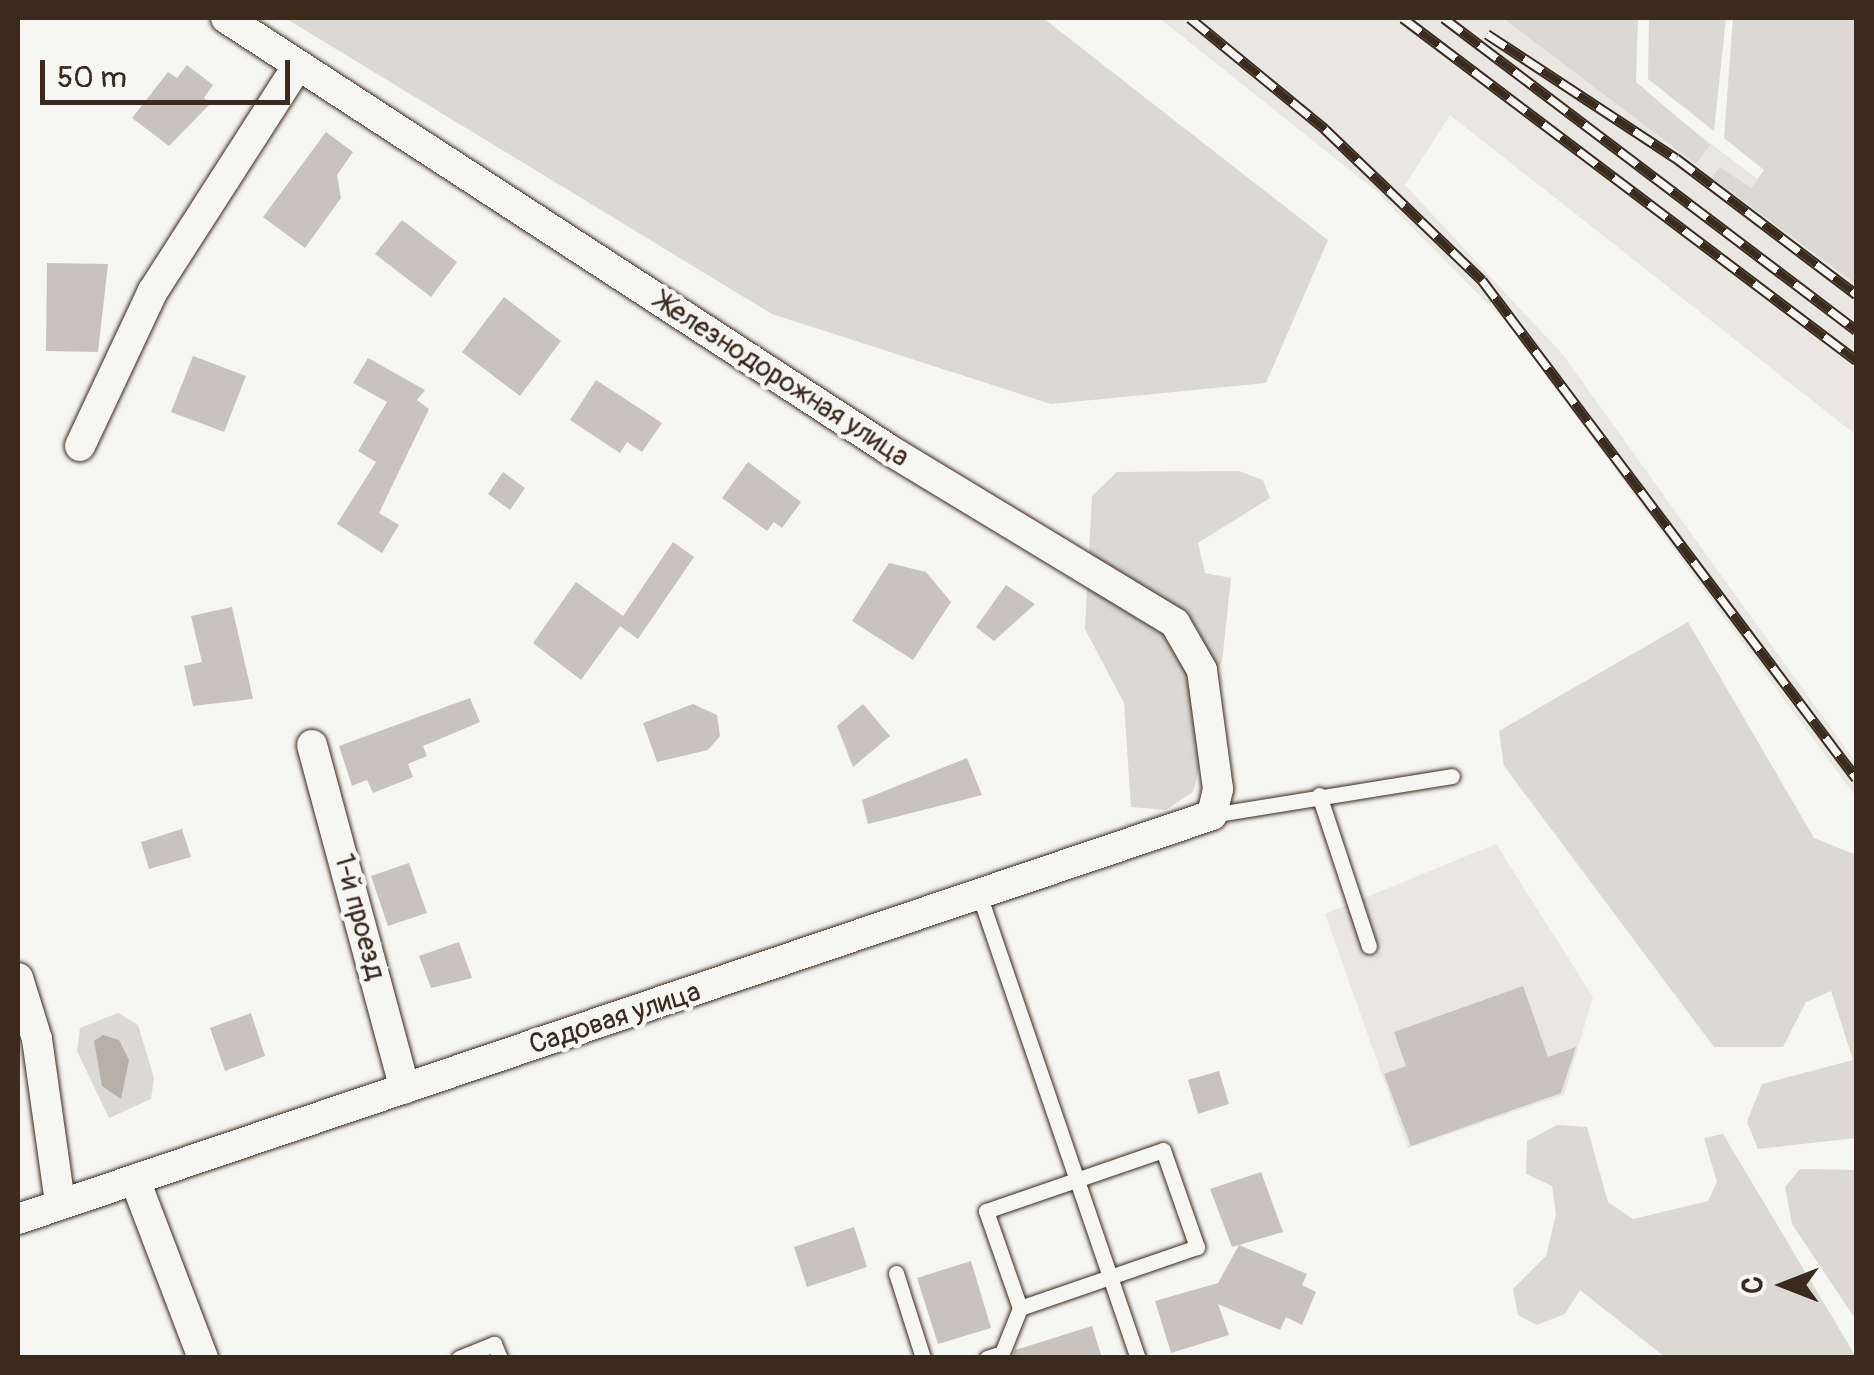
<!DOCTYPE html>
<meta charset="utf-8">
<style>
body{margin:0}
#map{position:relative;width:1874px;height:1375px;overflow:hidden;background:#f6f6f2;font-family:Pangolin,sans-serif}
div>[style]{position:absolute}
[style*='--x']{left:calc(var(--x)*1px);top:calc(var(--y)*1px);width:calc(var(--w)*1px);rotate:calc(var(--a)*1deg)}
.built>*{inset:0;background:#e8e7e2}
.green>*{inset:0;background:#dad9d3}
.water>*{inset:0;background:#b6b0a9}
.building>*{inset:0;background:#c8c3be}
.roads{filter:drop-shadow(0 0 2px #3b2a1e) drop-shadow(0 0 2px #3b2a1e)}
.service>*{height:15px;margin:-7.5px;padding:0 7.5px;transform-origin:7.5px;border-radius:7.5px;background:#f6f6f2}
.minor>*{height:30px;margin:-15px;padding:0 15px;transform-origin:15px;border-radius:15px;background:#f6f6f2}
.rail>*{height:11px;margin-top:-5.5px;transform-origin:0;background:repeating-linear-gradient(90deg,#f6f6f2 0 22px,#3b2a1e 0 44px);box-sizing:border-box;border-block:2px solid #3b2a1e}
span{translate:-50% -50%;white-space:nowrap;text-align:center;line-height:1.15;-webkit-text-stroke:9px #f6f6f2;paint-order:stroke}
.street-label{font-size:28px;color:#3b2a1e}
.frame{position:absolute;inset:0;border:20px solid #3b2a1e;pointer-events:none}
.north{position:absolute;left:1734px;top:1235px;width:100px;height:100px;-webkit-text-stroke:8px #f6f6f2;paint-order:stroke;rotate:270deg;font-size:28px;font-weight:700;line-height:40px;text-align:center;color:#3b2a1e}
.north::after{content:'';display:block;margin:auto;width:35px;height:45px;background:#3b2a1e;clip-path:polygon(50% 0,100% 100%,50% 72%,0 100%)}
.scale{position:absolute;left:40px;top:60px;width:250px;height:45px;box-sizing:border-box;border:5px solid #3b2a1e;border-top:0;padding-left:12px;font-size:30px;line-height:35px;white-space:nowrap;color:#3b2a1e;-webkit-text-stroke:8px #f6f6f2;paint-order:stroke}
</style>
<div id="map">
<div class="built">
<div style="clip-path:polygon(1159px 18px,1546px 18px,1856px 254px,1856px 435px,1450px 115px,1405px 185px,1563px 355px,1856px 763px,1856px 797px,1508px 324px,1376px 191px)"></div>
<div style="clip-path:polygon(1496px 844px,1593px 997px,1564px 1095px,1408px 1148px,1325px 914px)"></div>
</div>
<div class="green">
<div style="clip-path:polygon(285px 18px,1043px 18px,1328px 240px,1266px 383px,1051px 404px,772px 314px)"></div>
<div style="clip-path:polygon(1503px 18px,1638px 18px,1636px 82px,1710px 145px,1696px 164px)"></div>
<div style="clip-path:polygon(1649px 18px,1726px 18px,1714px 131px,1648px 79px)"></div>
<div style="clip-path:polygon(1733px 18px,1856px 18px,1856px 284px,1712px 178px,1720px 167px,1751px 188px,1764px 170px,1724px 138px)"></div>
<div style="clip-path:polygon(1239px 471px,1263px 480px,1270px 498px,1198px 543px,1205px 573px,1231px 578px,1222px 662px,1193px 703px,1203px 752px,1193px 792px,1166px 810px,1131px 807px,1124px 703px,1085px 629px,1092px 496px,1117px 472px)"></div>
<div style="clip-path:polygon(1688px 622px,1814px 838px,1856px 855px,1856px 1138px,1758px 1149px,1747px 1122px,1762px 1084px,1853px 1060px,1831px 991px,1806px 1002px,1783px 1047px,1714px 1047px,1504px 766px,1499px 731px)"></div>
<div style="clip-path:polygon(118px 1013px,138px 1025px,154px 1078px,151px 1099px,109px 1118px,77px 1051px,80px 1028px)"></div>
<div style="clip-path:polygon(1557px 1125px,1587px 1127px,1608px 1202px,1633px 1219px,1708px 1201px,1717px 1182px,1704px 1138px,1723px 1134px,1856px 1357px,1665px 1357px,1580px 1290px,1565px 1314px,1537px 1325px,1518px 1315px,1513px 1289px,1546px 1256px,1556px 1214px,1552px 1186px,1526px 1174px,1527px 1141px)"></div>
<div style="clip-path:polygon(1800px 1169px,1856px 1170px,1856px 1320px,1792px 1224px,1785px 1187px)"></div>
</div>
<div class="water">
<div style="clip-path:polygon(103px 1035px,119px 1040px,129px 1060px,121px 1099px,102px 1086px,94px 1041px)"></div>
</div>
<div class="building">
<div style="clip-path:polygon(187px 65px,213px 85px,204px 98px,211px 103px,169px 146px,132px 118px,168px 72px,177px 78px)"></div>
<div style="clip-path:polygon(326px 132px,353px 152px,337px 175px,341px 198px,305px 248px,263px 217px)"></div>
<div style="clip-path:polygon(402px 220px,457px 262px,431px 297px,375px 254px)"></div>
<div style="clip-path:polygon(47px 263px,108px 264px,98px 352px,46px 351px)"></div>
<div style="clip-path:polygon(504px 297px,561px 341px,520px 396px,462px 352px)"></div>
<div style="clip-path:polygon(193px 356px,246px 376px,224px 432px,171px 412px)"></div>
<div style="clip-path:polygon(368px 358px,425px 390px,417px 400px,429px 409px,379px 513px,399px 525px,382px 553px,337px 524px,376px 462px,358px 451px,387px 402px,353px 383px)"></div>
<div style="clip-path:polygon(596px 380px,662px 423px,642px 452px,627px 442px,620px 453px,570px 420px)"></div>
<div style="clip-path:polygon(748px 462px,801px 502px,782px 528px,774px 522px,767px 531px,722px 498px)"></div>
<div style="clip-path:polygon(503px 472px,525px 488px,510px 510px,488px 494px)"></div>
<div style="clip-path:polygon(673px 542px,694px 557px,638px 639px,620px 626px,581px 680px,533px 643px,576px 582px,623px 616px)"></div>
<div style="clip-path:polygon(889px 563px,926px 572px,951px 602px,913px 660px,852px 621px)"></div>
<div style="clip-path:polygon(1006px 585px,1035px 604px,994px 641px,976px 627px)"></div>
<div style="clip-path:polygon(232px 607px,253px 699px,193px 706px,184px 666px,202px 662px,191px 616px)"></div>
<div style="clip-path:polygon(470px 698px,480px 722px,423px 746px,427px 756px,408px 764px,413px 777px,373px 793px,367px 780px,352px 786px,339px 746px)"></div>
<div style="clip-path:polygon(693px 704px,717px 715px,720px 736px,708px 750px,657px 762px,643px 723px)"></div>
<div style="clip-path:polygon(863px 704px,890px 736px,853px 767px,837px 726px)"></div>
<div style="clip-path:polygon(967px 758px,982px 795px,868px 824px,862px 800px)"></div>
<div style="clip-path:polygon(182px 829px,191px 857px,149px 869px,141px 842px)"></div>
<div style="clip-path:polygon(409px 863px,427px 913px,388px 926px,371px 876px)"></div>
<div style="clip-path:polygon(459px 942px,472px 978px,431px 988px,419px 956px)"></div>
<div style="clip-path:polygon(1523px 986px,1548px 1057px,1576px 1047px,1561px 1093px,1411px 1146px,1384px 1074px,1406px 1066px,1394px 1032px)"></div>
<div style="clip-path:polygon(251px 1013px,265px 1056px,225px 1071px,210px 1028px)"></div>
<div style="clip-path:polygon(1219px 1071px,1229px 1104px,1198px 1114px,1188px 1080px)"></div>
<div style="clip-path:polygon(1261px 1172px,1283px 1232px,1239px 1245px,1307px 1274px,1302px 1285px,1316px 1292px,1302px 1325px,1286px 1317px,1280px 1330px,1218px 1304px,1229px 1335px,1171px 1353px,1155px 1301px,1218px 1283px,1239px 1245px,1232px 1247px,1210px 1189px)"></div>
<div style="clip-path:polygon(854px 1227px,867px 1267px,807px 1287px,794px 1247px)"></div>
<div style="clip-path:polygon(971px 1261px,991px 1328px,938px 1344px,917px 1278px)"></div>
<div style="clip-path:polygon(1092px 1326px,1102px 1358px,1012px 1358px,1015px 1350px)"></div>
</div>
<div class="roads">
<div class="service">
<div style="--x:1319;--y:795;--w:159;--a:71.7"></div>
<div style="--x:1212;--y:815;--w:243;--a:-9.2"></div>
<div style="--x:980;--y:897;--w:487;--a:71.1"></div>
<div style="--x:1163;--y:1150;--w:103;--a:70.7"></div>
<div style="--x:1197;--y:1247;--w:187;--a:161"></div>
<div style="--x:1020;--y:1308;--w:103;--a:-109.3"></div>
<div style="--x:986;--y:1211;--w:187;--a:-19"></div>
<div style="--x:896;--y:1273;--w:89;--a:72.4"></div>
<div style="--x:459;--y:1358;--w:38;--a:-22"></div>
<div style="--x:494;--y:1344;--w:15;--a:67"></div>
<div style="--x:987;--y:1358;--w:16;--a:-18"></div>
<div style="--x:1002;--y:1353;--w:48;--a:-68.2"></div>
</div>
<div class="minor">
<div style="--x:80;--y:446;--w:171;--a:-64.8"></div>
<div style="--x:153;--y:291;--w:266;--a:-57.3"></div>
<div style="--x:312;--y:745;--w:356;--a:74.9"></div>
<div style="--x:18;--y:978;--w:64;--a:72.7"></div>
<div style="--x:37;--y:1039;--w:166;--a:82"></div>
<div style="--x:135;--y:1180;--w:191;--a:69.1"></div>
<div style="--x:18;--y:1219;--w:1260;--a:-18.69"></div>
<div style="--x:1212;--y:815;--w:27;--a:-77"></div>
<div style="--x:1218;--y:789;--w:120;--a:-97.7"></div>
<div style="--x:1202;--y:670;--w:54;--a:-119.9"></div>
<div style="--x:1175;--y:623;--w:336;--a:-148.8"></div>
<div style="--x:888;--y:449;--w:790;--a:-146.93"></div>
</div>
</div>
<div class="rail">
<div style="--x:1190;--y:18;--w:175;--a:39.4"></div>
<div style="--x:1325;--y:129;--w:218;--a:43.9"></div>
<div style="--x:1482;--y:280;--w:623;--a:53.09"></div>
<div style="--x:1403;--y:18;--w:568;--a:37.05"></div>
<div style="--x:1444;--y:18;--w:517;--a:37.14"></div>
<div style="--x:1487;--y:34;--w:226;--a:33.3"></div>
<div style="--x:1676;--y:158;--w:226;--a:37.1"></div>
</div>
<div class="street-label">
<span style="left:782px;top:380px;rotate:33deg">Железнодорожная улица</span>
<span style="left:359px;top:917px;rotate:75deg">1-й проезд</span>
<span style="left:615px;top:1019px;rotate:-18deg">Садовая улица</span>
</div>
<div class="frame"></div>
<div class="north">С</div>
<div class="scale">50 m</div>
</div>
